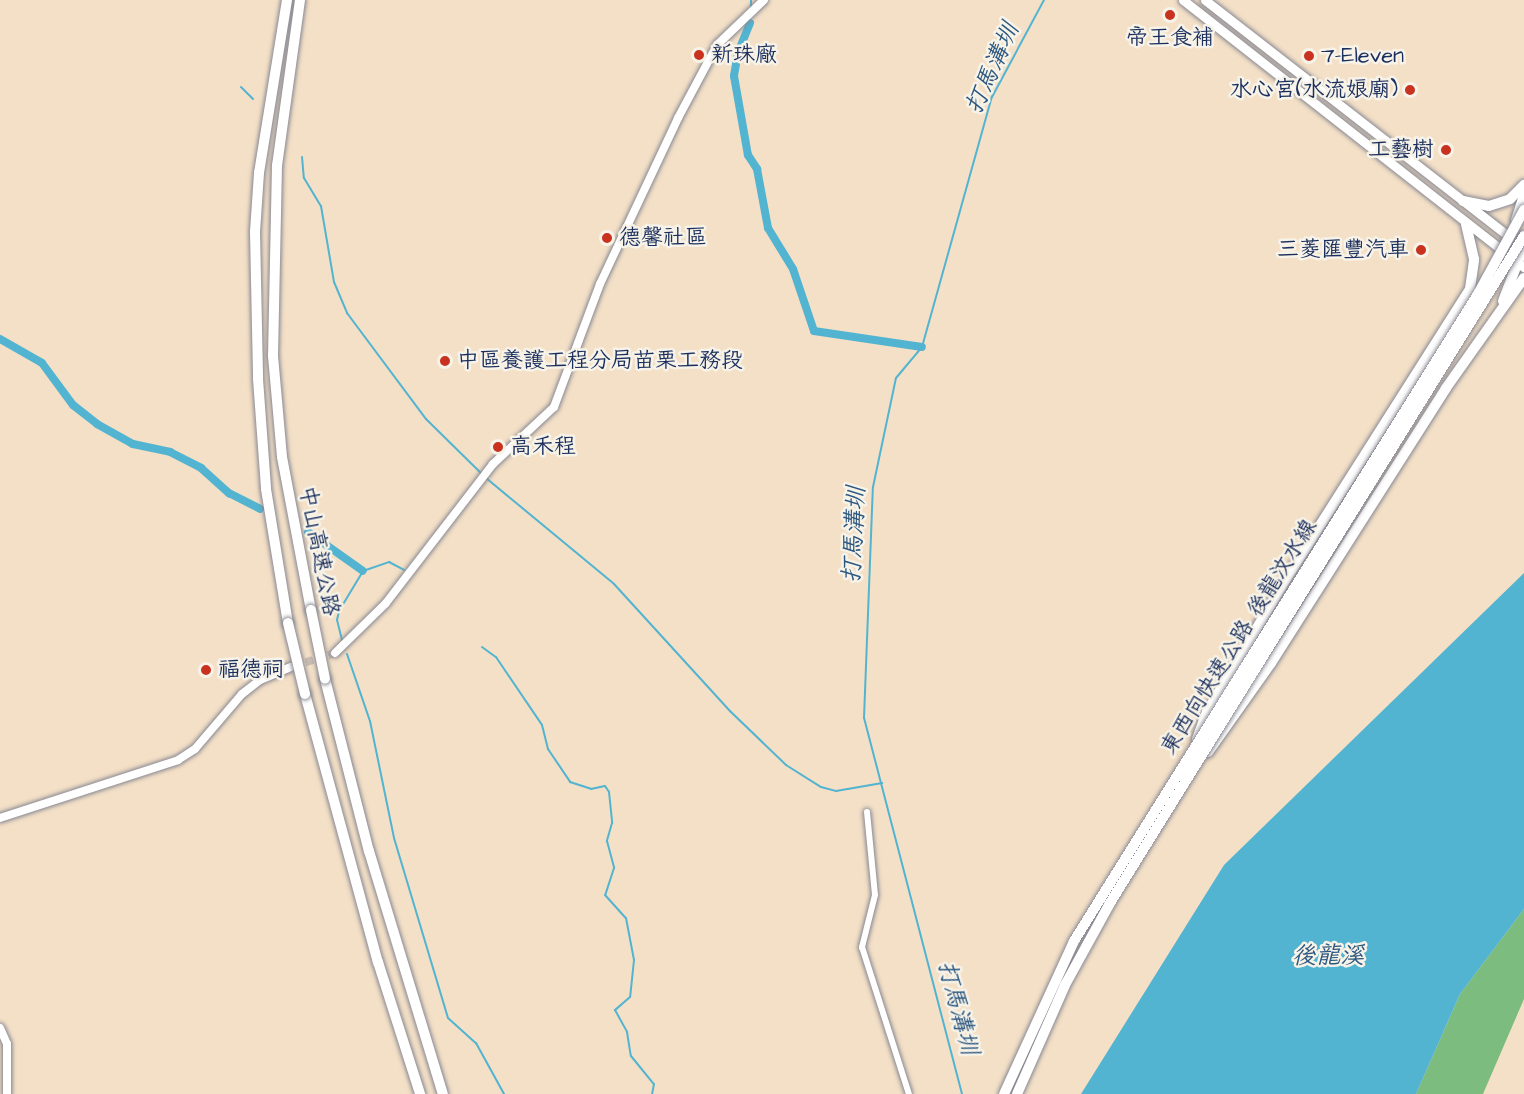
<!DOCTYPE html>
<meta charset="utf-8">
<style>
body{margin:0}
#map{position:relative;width:1524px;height:1094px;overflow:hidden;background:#f4e0c7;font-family:"Architects Daughter","LXGW WenKai TC",sans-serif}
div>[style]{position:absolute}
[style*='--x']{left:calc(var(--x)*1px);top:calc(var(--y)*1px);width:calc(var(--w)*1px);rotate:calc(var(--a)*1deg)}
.forest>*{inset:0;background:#7cbc7e}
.water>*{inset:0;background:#52b4d0}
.stream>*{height:2px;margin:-1px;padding:0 1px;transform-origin:1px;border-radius:1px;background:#52b4d0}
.canal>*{height:8px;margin:-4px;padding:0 4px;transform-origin:4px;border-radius:4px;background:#52b4d0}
.secondary-tunnel>*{height:8px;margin-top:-4px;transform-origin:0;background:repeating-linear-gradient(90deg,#c9bdb2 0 8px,transparent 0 12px)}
.roads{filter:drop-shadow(0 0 2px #888892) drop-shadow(0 0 2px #888892)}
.street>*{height:6px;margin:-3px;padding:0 3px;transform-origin:3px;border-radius:3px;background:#fff}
.secondary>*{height:8px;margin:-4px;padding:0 4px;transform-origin:4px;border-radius:4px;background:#fff}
.primary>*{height:9px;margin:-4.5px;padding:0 4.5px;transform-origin:4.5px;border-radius:4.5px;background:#fff}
.highway>*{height:10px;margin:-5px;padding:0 5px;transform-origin:5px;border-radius:5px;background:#fff}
.bridges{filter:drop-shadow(0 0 2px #888892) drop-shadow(0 0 2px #888892)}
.highway-bridge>*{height:10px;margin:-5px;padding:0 5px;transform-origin:5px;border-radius:5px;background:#fff}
.dots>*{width:16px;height:16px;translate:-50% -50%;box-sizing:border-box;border:3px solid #f7f3e8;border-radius:50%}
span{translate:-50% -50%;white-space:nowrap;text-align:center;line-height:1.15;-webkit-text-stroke:5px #f7f3e8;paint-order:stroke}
.poi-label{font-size:22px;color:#1b2f5e}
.left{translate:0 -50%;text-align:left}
.right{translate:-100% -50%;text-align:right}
.street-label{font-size:22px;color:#1b2f5e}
.water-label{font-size:24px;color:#2c5780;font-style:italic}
</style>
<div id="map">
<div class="forest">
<div style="clip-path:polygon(1524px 909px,1524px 999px,1483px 1094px,1416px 1094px,1460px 994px)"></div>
</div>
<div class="water">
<div style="clip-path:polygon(1524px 573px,1524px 909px,1460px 994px,1416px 1094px,1081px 1094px,1224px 865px)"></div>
</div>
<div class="stream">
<div style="--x:751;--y:9;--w:9;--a:-90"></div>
<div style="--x:241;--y:87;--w:17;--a:45"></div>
<div style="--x:302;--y:157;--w:21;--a:85"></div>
<div style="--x:304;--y:178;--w:33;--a:59"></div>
<div style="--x:321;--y:206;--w:77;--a:80.3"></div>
<div style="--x:334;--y:282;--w:34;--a:67"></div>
<div style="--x:347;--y:313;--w:132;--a:53.3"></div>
<div style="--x:426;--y:419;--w:78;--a:44.5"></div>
<div style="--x:486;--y:478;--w:166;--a:39.6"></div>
<div style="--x:614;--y:584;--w:173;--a:47.6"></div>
<div style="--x:731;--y:712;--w:76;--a:43.9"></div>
<div style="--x:786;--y:765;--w:41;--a:32.2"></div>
<div style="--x:821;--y:787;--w:16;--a:15"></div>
<div style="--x:836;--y:791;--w:47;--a:-9.9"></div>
<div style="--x:342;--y:640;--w:21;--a:-104"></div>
<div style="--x:337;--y:620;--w:9;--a:-77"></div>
<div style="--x:339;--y:611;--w:47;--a:-59"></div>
<div style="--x:363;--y:571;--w:28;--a:-19"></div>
<div style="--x:389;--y:562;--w:17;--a:28"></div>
<div style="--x:482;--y:647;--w:17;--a:36"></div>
<div style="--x:496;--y:657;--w:82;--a:55.9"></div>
<div style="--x:542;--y:725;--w:25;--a:76"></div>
<div style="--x:548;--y:749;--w:40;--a:56"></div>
<div style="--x:570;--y:782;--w:22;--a:18"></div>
<div style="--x:591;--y:789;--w:14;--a:-12"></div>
<div style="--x:605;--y:786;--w:7;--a:56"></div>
<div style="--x:609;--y:792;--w:31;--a:84"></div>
<div style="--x:612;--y:823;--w:19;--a:106"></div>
<div style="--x:607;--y:841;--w:28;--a:75"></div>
<div style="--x:614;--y:868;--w:28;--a:108"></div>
<div style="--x:605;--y:895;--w:31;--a:48"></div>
<div style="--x:626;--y:918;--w:43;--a:79.2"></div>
<div style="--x:634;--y:960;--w:37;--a:96"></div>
<div style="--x:630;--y:997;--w:20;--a:139"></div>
<div style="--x:615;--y:1010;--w:25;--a:61"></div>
<div style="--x:627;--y:1032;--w:24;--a:81"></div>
<div style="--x:631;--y:1056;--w:36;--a:51"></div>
<div style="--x:654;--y:1084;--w:10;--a:101"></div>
<div style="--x:347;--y:654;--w:71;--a:71.1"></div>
<div style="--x:370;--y:721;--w:119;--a:78.4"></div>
<div style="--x:394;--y:838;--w:188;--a:73.3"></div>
<div style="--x:448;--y:1018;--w:38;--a:42"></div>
<div style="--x:476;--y:1043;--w:58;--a:61.2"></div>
<div style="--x:962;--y:1094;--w:389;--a:-104.6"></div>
<div style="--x:864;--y:718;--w:231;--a:-87.8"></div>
<div style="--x:873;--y:487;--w:111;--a:-78.1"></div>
<div style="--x:896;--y:378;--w:40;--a:-50"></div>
<div style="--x:922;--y:347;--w:260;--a:-74.4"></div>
<div style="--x:992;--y:97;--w:110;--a:-61.8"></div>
</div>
<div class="canal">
<div style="--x:750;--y:23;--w:32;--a:112"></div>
<div style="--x:738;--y:53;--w:23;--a:100"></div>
<div style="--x:734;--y:76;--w:80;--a:80"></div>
<div style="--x:748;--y:155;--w:17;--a:57"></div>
<div style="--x:757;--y:169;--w:60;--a:79.4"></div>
<div style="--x:768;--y:228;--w:48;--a:58.6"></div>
<div style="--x:793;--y:269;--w:65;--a:71.3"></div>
<div style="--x:814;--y:331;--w:109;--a:8.4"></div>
<div style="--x:0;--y:339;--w:48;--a:29.7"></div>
<div style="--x:42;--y:363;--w:52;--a:53.6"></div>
<div style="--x:73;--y:405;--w:31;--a:38"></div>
<div style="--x:97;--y:424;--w:41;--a:29.1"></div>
<div style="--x:133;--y:444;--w:38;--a:12"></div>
<div style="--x:170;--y:452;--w:35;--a:27"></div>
<div style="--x:201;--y:468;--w:38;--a:42"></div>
<div style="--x:229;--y:493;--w:35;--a:27"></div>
<div style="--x:308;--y:532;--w:67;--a:35.3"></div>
</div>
<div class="secondary-tunnel">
<div style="--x:294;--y:666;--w:43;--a:-17.6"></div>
</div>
<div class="roads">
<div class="street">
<div style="--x:867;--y:812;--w:83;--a:84.5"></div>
<div style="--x:875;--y:895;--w:54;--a:104"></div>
<div style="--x:862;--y:947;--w:154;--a:72.3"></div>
</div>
<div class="secondary">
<div style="--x:335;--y:653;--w:71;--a:-44.4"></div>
<div style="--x:386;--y:603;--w:175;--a:-52.4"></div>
<div style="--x:493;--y:464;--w:83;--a:-43.1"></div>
<div style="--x:554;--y:407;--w:131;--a:-69.5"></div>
<div style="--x:600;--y:284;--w:183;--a:-64.8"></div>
<div style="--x:678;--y:118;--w:83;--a:-61.9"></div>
<div style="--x:717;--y:45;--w:65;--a:-43.8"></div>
<div style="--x:0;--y:818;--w:187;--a:-18"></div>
<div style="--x:178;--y:760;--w:20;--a:-33"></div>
<div style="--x:195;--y:749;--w:72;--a:-49.5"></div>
<div style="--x:242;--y:694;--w:23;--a:-38"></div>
<div style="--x:260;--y:680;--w:34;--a:-23"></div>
<div style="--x:0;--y:1028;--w:17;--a:66"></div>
<div style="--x:7;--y:1044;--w:50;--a:90"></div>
</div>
<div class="primary">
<div style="--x:1183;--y:0;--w:433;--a:38.1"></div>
<div style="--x:1205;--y:0;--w:390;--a:37.9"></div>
</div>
<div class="highway">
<div style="--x:287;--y:0;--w:175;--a:99.2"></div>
<div style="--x:259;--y:173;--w:59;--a:93.9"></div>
<div style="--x:255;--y:232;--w:147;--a:88.8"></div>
<div style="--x:258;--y:379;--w:110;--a:85.8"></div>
<div style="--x:266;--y:489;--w:136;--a:80.7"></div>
<div style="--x:300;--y:0;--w:167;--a:97.9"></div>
<div style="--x:277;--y:165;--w:191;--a:91.2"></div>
<div style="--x:273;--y:356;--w:101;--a:84.9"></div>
<div style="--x:282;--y:457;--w:156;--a:79.3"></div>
<div style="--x:1463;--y:201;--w:26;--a:11"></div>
<div style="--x:1489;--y:206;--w:22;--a:-18"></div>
<div style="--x:1510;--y:199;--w:20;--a:-45"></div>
<div style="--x:1516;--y:220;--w:26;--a:-72"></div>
<div style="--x:1503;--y:301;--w:59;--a:-69.1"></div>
<div style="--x:325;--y:679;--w:178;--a:75.7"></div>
<div style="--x:369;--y:851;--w:254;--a:73.1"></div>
<div style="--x:305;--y:694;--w:278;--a:74.8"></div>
<div style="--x:378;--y:962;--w:139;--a:72.3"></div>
<div style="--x:1197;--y:739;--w:29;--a:-70"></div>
<div style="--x:1207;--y:712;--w:155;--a:-59.3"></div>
<div style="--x:1286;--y:579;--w:343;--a:-57.6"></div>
<div style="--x:1470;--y:289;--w:30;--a:-82"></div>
<div style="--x:1474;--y:259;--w:36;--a:-103"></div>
<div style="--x:1208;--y:752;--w:109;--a:-54.7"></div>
<div style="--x:1271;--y:663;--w:326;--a:-57.5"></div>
<div style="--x:1446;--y:388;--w:135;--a:-54.7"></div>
</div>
</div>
<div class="bridges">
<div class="highway-bridge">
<div style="--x:311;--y:610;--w:70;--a:78.5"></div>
<div style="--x:288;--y:623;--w:73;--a:76.5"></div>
<div style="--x:1004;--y:1094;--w:168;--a:-65.4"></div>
<div style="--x:1074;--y:941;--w:763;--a:-58.02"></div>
<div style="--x:1478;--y:294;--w:96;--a:-61.3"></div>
<div style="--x:1017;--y:1094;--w:119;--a:-66.2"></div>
<div style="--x:1065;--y:985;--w:94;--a:-61.2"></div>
<div style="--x:1110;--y:903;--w:785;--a:-58.17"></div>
</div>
</div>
<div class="dots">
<div style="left:1170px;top:15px;background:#c8321e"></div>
<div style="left:699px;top:55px;background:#c8321e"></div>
<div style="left:1309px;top:56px;background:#c8321e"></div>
<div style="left:1410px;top:90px;background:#c8321e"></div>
<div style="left:1446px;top:150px;background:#c8321e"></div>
<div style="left:607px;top:238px;background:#c8321e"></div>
<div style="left:1421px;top:250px;background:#c8321e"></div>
<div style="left:445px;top:361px;background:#c8321e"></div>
<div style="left:498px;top:447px;background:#c8321e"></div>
<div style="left:206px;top:670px;background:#c8321e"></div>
</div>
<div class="poi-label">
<span style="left:1170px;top:38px">帝王食補</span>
<span class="left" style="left:711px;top:55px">新珠廠</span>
<span class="left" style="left:1321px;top:56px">7-Eleven</span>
<span class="right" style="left:1398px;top:90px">水心宮(水流娘廟)</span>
<span class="right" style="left:1434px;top:150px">工藝樹</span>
<span class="left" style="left:619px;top:238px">德馨社區</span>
<span class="right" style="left:1409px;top:250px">三菱匯豐汽車</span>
<span class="left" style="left:457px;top:361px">中區養護工程分局苗栗工務段</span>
<span class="left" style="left:510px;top:447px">高禾程</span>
<span class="left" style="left:218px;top:670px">福德祠</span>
</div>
<div class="street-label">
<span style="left:319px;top:551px;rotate:79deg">中山高速公路</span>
<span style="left:1239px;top:637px;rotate:-58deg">東西向快速公路 後龍汶水線</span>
</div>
<div class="water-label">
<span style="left:993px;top:69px;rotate:-66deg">打馬溝圳</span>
<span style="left:855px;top:535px;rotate:-87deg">打馬溝圳</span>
<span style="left:1328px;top:957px">後龍溪</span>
<span style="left:957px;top:1008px;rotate:75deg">打馬溝圳</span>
</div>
</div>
